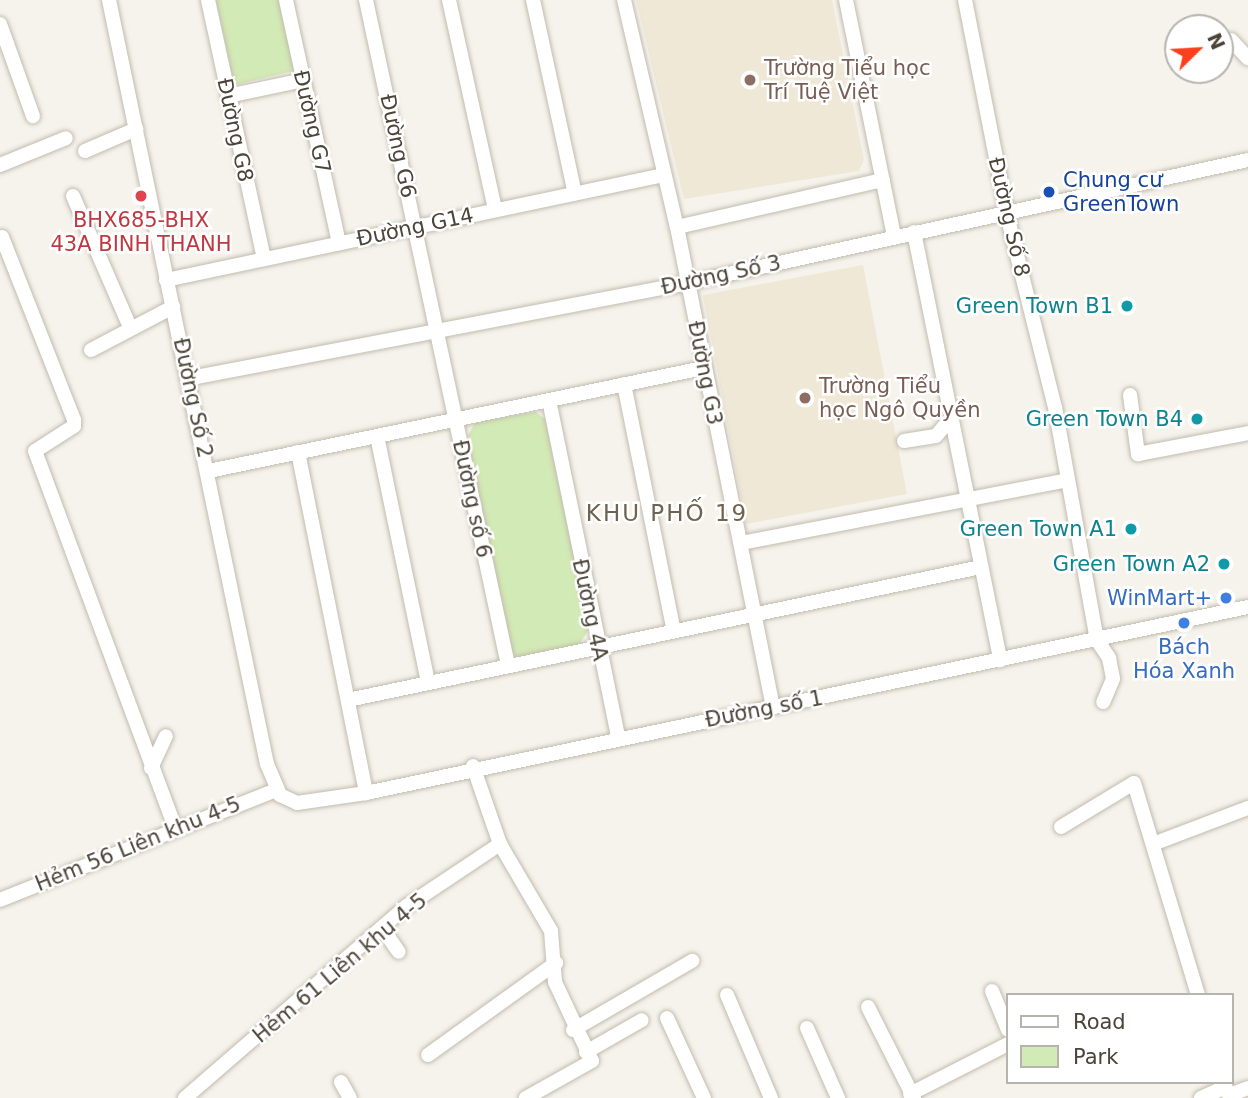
<!DOCTYPE html>
<meta charset="utf-8">
<style>
body{margin:0}
#map{position:relative;width:1248px;height:1098px;overflow:hidden;background:#f6f3ec;font-family:"DejaVu Sans",sans-serif}
div>[style]{position:absolute}
[style*='--x']{left:calc(var(--x)*1px);top:calc(var(--y)*1px);width:calc(var(--w)*1px);rotate:calc(var(--a)*1deg)}
.education>*{inset:0;background:#efe8d6}
.green>*{inset:0;background:#d2eab5}
.roads{filter:drop-shadow(0 0 2px #c2bbae) drop-shadow(0 0 2px #c2bbae)}
.minor>*{height:14px;margin:-7px;padding:0 7px;transform-origin:7px;border-radius:7px;background:#fff}
.dots>*{width:19px;height:19px;translate:-50% -50%;box-sizing:border-box;border:4px solid #fff;border-radius:50%}
span{translate:-50% -50%;white-space:nowrap;text-align:center;line-height:1.15;-webkit-text-stroke:5px #fff;paint-order:stroke}
.education-label{font-size:21px;color:#785e54}
.left{translate:0 -50%;text-align:left}
.street-label{font-size:21px;color:#4b4439}
.transit-label{font-size:21px;color:#164399}
.health-label{font-size:21px;color:#be3a42}
.culture-label{font-size:21px;color:#0d838f}
.right{translate:-100% -50%;text-align:right}
.shop-label{font-size:21px;color:#366cbe}
.neighbourhood-label{font-size:23px;color:#6e6250;letter-spacing:2px}
.legend{position:absolute;left:1006px;top:993px;width:228px;height:91px;box-sizing:border-box;background:#fff;border:2px solid #b7b4b0;margin:0;padding:9px 12px;list-style:none;font-size:21px;color:#4b4439}
.legend li{display:flex;align-items:center;gap:14px;height:35px}
.legend b{width:35px;border:2px solid #b7b4b0}
.north{position:absolute;left:1164px;top:14px;width:70px;height:70px;box-sizing:border-box;background:#fff;border:2px solid #b7b4b0;border-radius:50%;rotate:66deg;font-size:19px;font-weight:700;line-height:28px;text-align:center;color:#4b4439}
.north::after{content:'';display:block;margin:auto;width:24px;height:32px;background:#fc3f1d;clip-path:polygon(50% 0,100% 100%,50% 72%,0 100%)}
</style>
<div id="map">
<div class="education">
<div style="clip-path:polygon(636px 0,832px 0,864px 160px,859px 171px,684px 199px)"></div>
<div style="clip-path:polygon(863px 265px,907px 494px,746px 524px,703px 295px)"></div>
</div>
<div class="green">
<div style="clip-path:polygon(216px 0,279px 0,294px 71px,234px 85px)"></div>
<div style="clip-path:polygon(536px 412px,545px 419px,589px 629px,579px 645px,518px 658px,510px 651px,467px 438px,475px 422px)"></div>
</div>
<div class="roads">
<div class="minor">
<div style="--x:109;--y:0;--w:780;--a:78.32"></div>
<div style="--x:267;--y:764;--w:34;--a:67"></div>
<div style="--x:280;--y:795;--w:19;--a:25"></div>
<div style="--x:297;--y:803;--w:70;--a:-8.2"></div>
<div style="--x:366;--y:793;--w:901;--a:-11.91"></div>
<div style="--x:208;--y:0;--w:265;--a:77.8"></div>
<div style="--x:286;--y:0;--w:249;--a:77.7"></div>
<div style="--x:366;--y:0;--w:680;--a:77.95"></div>
<div style="--x:449;--y:0;--w:215;--a:77.6"></div>
<div style="--x:533;--y:0;--w:198;--a:77.8"></div>
<div style="--x:624;--y:0;--w:233;--a:76.9"></div>
<div style="--x:677;--y:227;--w:489;--a:78.7"></div>
<div style="--x:846;--y:0;--w:241;--a:78.5"></div>
<div style="--x:965;--y:0;--w:219;--a:78.9"></div>
<div style="--x:1007;--y:215;--w:198;--a:76"></div>
<div style="--x:1055;--y:407;--w:237;--a:79.8"></div>
<div style="--x:1097;--y:640;--w:22;--a:56"></div>
<div style="--x:1109;--y:658;--w:21;--a:79"></div>
<div style="--x:1113;--y:679;--w:25;--a:113"></div>
<div style="--x:0;--y:24;--w:98;--a:70.3"></div>
<div style="--x:1231;--y:40;--w:25;--a:47"></div>
<div style="--x:228;--y:96;--w:77;--a:-12"></div>
<div style="--x:85;--y:151;--w:56;--a:-23.3"></div>
<div style="--x:0;--y:165;--w:71;--a:-22.2"></div>
<div style="--x:73;--y:196;--w:143;--a:66.5"></div>
<div style="--x:677;--y:227;--w:211;--a:-12.9"></div>
<div style="--x:914;--y:232;--w:437;--a:78.6"></div>
<div style="--x:2;--y:237;--w:197;--a:68.5"></div>
<div style="--x:74;--y:420;--w:6;--a:90"></div>
<div style="--x:74;--y:426;--w:46;--a:147.3"></div>
<div style="--x:35;--y:451;--w:402;--a:69.6"></div>
<div style="--x:166;--y:280;--w:509;--a:-11.91"></div>
<div style="--x:91;--y:350;--w:93;--a:-27.7"></div>
<div style="--x:191;--y:378;--w:506;--a:-10.82"></div>
<div style="--x:688;--y:283;--w:573;--a:-12.39"></div>
<div style="--x:624;--y:384;--w:252;--a:78.6"></div>
<div style="--x:1130;--y:395;--w:60;--a:82.3"></div>
<div style="--x:1138;--y:454;--w:112;--a:-10.8"></div>
<div style="--x:549;--y:400;--w:344;--a:78.4"></div>
<div style="--x:377;--y:436;--w:251;--a:78.3"></div>
<div style="--x:904;--y:441;--w:32;--a:-9"></div>
<div style="--x:936;--y:436;--w:23;--a:-50"></div>
<div style="--x:298;--y:452;--w:348;--a:78.7"></div>
<div style="--x:209;--y:471;--w:505;--a:-11.78"></div>
<div style="--x:741;--y:543;--w:332;--a:-10.9"></div>
<div style="--x:348;--y:700;--w:647;--a:-11.87"></div>
<div style="--x:473;--y:766;--w:83;--a:70.9"></div>
<div style="--x:500;--y:844;--w:101;--a:59.6"></div>
<div style="--x:551;--y:931;--w:51;--a:85.5"></div>
<div style="--x:555;--y:982;--w:87;--a:64.9"></div>
<div style="--x:592;--y:1061;--w:76;--a:150.7"></div>
<div style="--x:151;--y:768;--w:35;--a:-65"></div>
<div style="--x:1061;--y:827;--w:85;--a:-31.1"></div>
<div style="--x:1134;--y:783;--w:221;--a:73.2"></div>
<div style="--x:1153;--y:844;--w:102;--a:-20.8"></div>
<div style="--x:0;--y:900;--w:297;--a:-21.7"></div>
<div style="--x:382;--y:928;--w:29;--a:55"></div>
<div style="--x:992;--y:991;--w:42;--a:67.7"></div>
<div style="--x:727;--y:995;--w:112;--a:66.9"></div>
<div style="--x:868;--y:1007;--w:102;--a:63.2"></div>
<div style="--x:667;--y:1018;--w:88;--a:65.2"></div>
<div style="--x:807;--y:1028;--w:77;--a:66.1"></div>
<div style="--x:573;--y:1030;--w:138;--a:-30.1"></div>
<div style="--x:586;--y:1052;--w:64;--a:-29.7"></div>
<div style="--x:428;--y:1055;--w:158;--a:-35.7"></div>
<div style="--x:341;--y:1082;--w:18;--a:61"></div>
<div style="--x:910;--y:1094;--w:110;--a:-27"></div>
<div style="--x:1229;--y:1095;--w:20;--a:-20"></div>
<div style="--x:185;--y:1098;--w:294;--a:-40.9"></div>
<div style="--x:407;--y:906;--w:112;--a:-33.7"></div>
<div style="--x:1201;--y:1098;--w:27;--a:-24"></div>
</div>
</div>
<div class="dots">
<div style="left:750px;top:80px;background:#8d6e63"></div>
<div style="left:1049px;top:192px;background:#1a4fb4"></div>
<div style="left:141px;top:196px;background:#e0444e"></div>
<div style="left:1127px;top:306px;background:#0f9aa8"></div>
<div style="left:805px;top:398px;background:#8d6e63"></div>
<div style="left:1197px;top:419px;background:#0f9aa8"></div>
<div style="left:1131px;top:529px;background:#0f9aa8"></div>
<div style="left:1224px;top:564px;background:#0f9aa8"></div>
<div style="left:1226px;top:598px;background:#3f7fe0"></div>
<div style="left:1184px;top:623px;background:#3f7fe0"></div>
</div>
<div class="education-label">
<span class="left" style="left:764px;top:80px">Trường Tiểu học<br>Trí Tuệ Việt</span>
<span class="left" style="left:819px;top:398px">Trường Tiểu<br>học Ngô Quyền</span>
</div>
<div class="street-label">
<span style="left:312px;top:122px;rotate:77deg">Đường G7</span>
<span style="left:235px;top:130px;rotate:78deg">Đường G8</span>
<span style="left:398px;top:146px;rotate:78deg">Đường G6</span>
<span style="left:1009px;top:217px;rotate:77deg">Đường Số 8</span>
<span style="left:415px;top:227px;rotate:-12deg">Đường G14</span>
<span style="left:721px;top:275px;rotate:-12deg">Đường Số 3</span>
<span style="left:705px;top:373px;rotate:79deg">Đường G3</span>
<span style="left:193px;top:398px;rotate:78deg">Đường Số 2</span>
<span style="left:472px;top:499px;rotate:78deg">Đường số 6</span>
<span style="left:590px;top:610px;rotate:78deg">Đường 4A</span>
<span style="left:764px;top:709px;rotate:-11deg">Đường số 1</span>
<span style="left:138px;top:844px;rotate:-22deg">Hẻm 56 Liên khu 4-5</span>
<span style="left:340px;top:968px;rotate:-40deg">Hẻm 61 Liên khu 4-5</span>
</div>
<div class="transit-label">
<span class="left" style="left:1063px;top:192px">Chung cư<br>GreenTown</span>
</div>
<div class="health-label">
<span style="left:141px;top:232px">BHX685-BHX<br>43A BINH THANH</span>
</div>
<div class="culture-label">
<span class="right" style="left:1113px;top:306px">Green Town B1</span>
<span class="right" style="left:1183px;top:419px">Green Town B4</span>
<span class="right" style="left:1117px;top:529px">Green Town A1</span>
<span class="right" style="left:1210px;top:564px">Green Town A2</span>
</div>
<div class="shop-label">
<span class="right" style="left:1212px;top:598px">WinMart+</span>
<span style="left:1184px;top:659px">Bách<br>Hóa Xanh</span>
</div>
<div class="neighbourhood-label">
<span style="left:667px;top:513px">KHU PHỐ 19</span>
</div>
<ul class="legend">
<li><b style="height:9px;background:#fff"></b>Road</li>
<li><b style="height:19px;background:#d2eab5"></b>Park</li>
</ul>
<div class="north">N</div>
</div>
